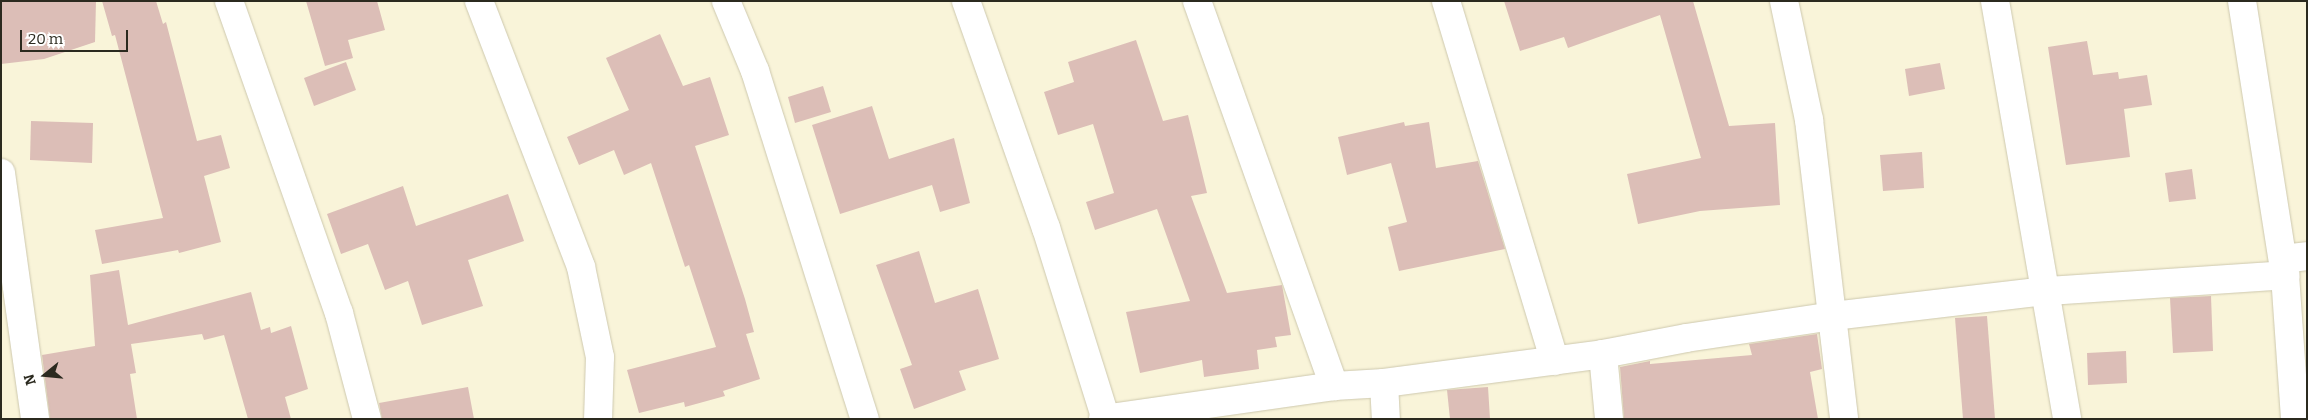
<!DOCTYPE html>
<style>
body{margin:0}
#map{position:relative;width:2308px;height:420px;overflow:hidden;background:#f9f4d9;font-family:Bitter,serif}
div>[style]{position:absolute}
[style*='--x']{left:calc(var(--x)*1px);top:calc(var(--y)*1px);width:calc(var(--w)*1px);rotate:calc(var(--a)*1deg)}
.building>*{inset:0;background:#dcbeb7}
.roads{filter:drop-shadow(0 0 1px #cdc8ae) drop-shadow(0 0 1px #cdc8ae)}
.minor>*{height:28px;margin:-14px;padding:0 14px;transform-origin:14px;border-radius:14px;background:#fff}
span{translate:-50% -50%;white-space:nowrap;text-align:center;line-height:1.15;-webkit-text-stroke:4px #fff;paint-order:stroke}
.frame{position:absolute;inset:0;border:2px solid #2b2a1f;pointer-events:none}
.north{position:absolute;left:20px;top:350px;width:50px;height:50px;-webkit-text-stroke:4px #fff;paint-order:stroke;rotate:253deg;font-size:14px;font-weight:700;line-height:20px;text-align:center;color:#2b2a1f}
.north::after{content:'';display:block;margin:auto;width:18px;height:22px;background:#2b2a1f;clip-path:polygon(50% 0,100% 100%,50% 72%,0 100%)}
.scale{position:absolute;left:20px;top:30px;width:108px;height:22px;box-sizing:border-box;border:2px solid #2b2a1f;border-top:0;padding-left:6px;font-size:15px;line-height:18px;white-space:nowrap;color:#2b2a1f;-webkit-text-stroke:4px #fff;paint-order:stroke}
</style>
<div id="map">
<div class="building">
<div style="clip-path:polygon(1px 1px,96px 1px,95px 42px,44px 59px,1px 64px)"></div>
<div style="clip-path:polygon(102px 1px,156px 1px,163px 24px,166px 22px,197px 141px,221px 135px,230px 168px,204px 176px,221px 242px,179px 253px,178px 250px,102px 264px,95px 230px,163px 218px,115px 35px,112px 36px)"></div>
<div style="clip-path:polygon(306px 1px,377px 1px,385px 30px,348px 40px,353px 58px,325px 66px)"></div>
<div style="clip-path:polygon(1504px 1px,1693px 1px,1729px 126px,1775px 123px,1780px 205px,1700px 211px,1638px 224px,1627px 174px,1701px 158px,1660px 15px,1568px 48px,1564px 37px,1520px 51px)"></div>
<div style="clip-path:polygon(660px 34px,683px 86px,710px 77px,729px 135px,695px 146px,745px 299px,754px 332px,746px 334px,760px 379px,723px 391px,725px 396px,685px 407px,684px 402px,639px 413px,627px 370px,716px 347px,689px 265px,685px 267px,651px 163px,624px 175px,614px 150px,579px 165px,567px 137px,629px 110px,606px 58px)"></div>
<div style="clip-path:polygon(1136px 40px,1163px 121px,1188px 115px,1207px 193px,1191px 196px,1227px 293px,1282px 285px,1291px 335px,1275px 337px,1277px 347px,1257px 350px,1259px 369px,1204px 377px,1202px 360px,1140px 373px,1126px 312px,1190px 301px,1157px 209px,1095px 230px,1086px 202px,1114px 193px,1093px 124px,1058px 135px,1044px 92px,1074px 82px,1068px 62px)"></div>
<div style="clip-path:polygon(2087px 41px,2093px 75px,2118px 72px,2119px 79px,2147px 75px,2152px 105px,2124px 109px,2130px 157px,2066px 165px,2048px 47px)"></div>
<div style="clip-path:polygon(346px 62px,356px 90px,314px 106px,304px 78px)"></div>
<div style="clip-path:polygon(1940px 63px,1945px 89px,1909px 96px,1905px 69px)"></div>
<div style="clip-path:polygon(823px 86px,831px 112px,795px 123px,788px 97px)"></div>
<div style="clip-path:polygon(872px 106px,889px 159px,954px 138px,970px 203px,940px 212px,932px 185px,840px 214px,812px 125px)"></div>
<div style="clip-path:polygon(31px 121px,93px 123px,92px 163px,30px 160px)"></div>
<div style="clip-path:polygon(1404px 122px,1405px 126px,1429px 122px,1436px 168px,1478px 161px,1505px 249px,1399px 271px,1388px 227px,1407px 222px,1391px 163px,1347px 175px,1338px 137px)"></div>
<div style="clip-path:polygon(1922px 152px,1924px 188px,1883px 191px,1880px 155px)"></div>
<div style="clip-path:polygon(2192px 169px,2196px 199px,2169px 202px,2165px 173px)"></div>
<div style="clip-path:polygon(403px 186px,416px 226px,508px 194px,524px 241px,468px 260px,483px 306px,422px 325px,408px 281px,385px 290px,368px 244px,341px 254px,327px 214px)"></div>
<div style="clip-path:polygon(919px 251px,935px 303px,978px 289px,999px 359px,959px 371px,966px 390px,914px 409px,900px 369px,912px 365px,876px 265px)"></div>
<div style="clip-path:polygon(119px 270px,128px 325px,251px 292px,261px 330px,270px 327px,271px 333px,291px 326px,308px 389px,285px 397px,291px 419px,248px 419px,224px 335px,204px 340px,202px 334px,131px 344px,136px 373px,130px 374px,137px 419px,50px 419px,42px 355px,95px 346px,90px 275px)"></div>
<div style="clip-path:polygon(2211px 296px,2213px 351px,2173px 353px,2170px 298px)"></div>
<div style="clip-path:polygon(1987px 316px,1995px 419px,1963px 419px,1955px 318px)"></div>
<div style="clip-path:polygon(1817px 334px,1822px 369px,1810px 372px,1818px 419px,1624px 419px,1620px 367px,1650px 361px,1650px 364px,1752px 355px,1749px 344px)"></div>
<div style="clip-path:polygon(2126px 351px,2127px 383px,2088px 385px,2087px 353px)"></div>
<div style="clip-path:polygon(468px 387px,474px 419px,382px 419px,379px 403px)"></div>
<div style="clip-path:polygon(1488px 387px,1490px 419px,1450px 419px,1447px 390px)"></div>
</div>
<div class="roads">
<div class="minor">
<div style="--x:229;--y:1;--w:331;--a:70.6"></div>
<div style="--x:339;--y:313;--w:110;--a:75.2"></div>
<div style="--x:479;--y:1;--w:285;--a:69"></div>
<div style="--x:581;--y:267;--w:92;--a:78.1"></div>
<div style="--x:600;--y:357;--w:62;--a:91.8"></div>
<div style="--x:726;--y:1;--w:76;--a:67.5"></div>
<div style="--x:755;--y:71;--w:365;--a:72.5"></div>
<div style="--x:966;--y:1;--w:241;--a:70.6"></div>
<div style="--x:1046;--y:228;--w:200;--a:72.6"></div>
<div style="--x:1197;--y:1;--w:409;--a:70.4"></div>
<div style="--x:1446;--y:1;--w:376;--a:73.2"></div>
<div style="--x:1784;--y:1;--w:122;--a:78.1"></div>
<div style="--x:1809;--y:120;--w:301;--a:83.3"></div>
<div style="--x:1995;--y:1;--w:424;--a:80.2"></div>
<div style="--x:2242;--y:1;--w:277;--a:81.1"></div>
<div style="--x:2285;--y:275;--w:144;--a:86"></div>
<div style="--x:1;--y:173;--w:248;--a:82.1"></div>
<div style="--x:2283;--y:259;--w:24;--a:-7"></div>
<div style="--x:1603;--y:354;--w:65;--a:84.7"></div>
<div style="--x:1384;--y:383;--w:36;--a:87"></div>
<div style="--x:1103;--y:419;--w:233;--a:-8.1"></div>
<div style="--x:1334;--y:386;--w:50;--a:-3.4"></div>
<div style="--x:1384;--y:383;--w:221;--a:-7.5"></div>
<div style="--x:1603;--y:354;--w:85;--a:-10.9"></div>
<div style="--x:1686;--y:338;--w:149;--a:-8.5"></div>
<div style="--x:1833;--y:316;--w:215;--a:-6.7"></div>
<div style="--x:2047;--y:291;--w:239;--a:-3.8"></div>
</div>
</div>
<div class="frame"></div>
<div class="north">N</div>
<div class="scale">20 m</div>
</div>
